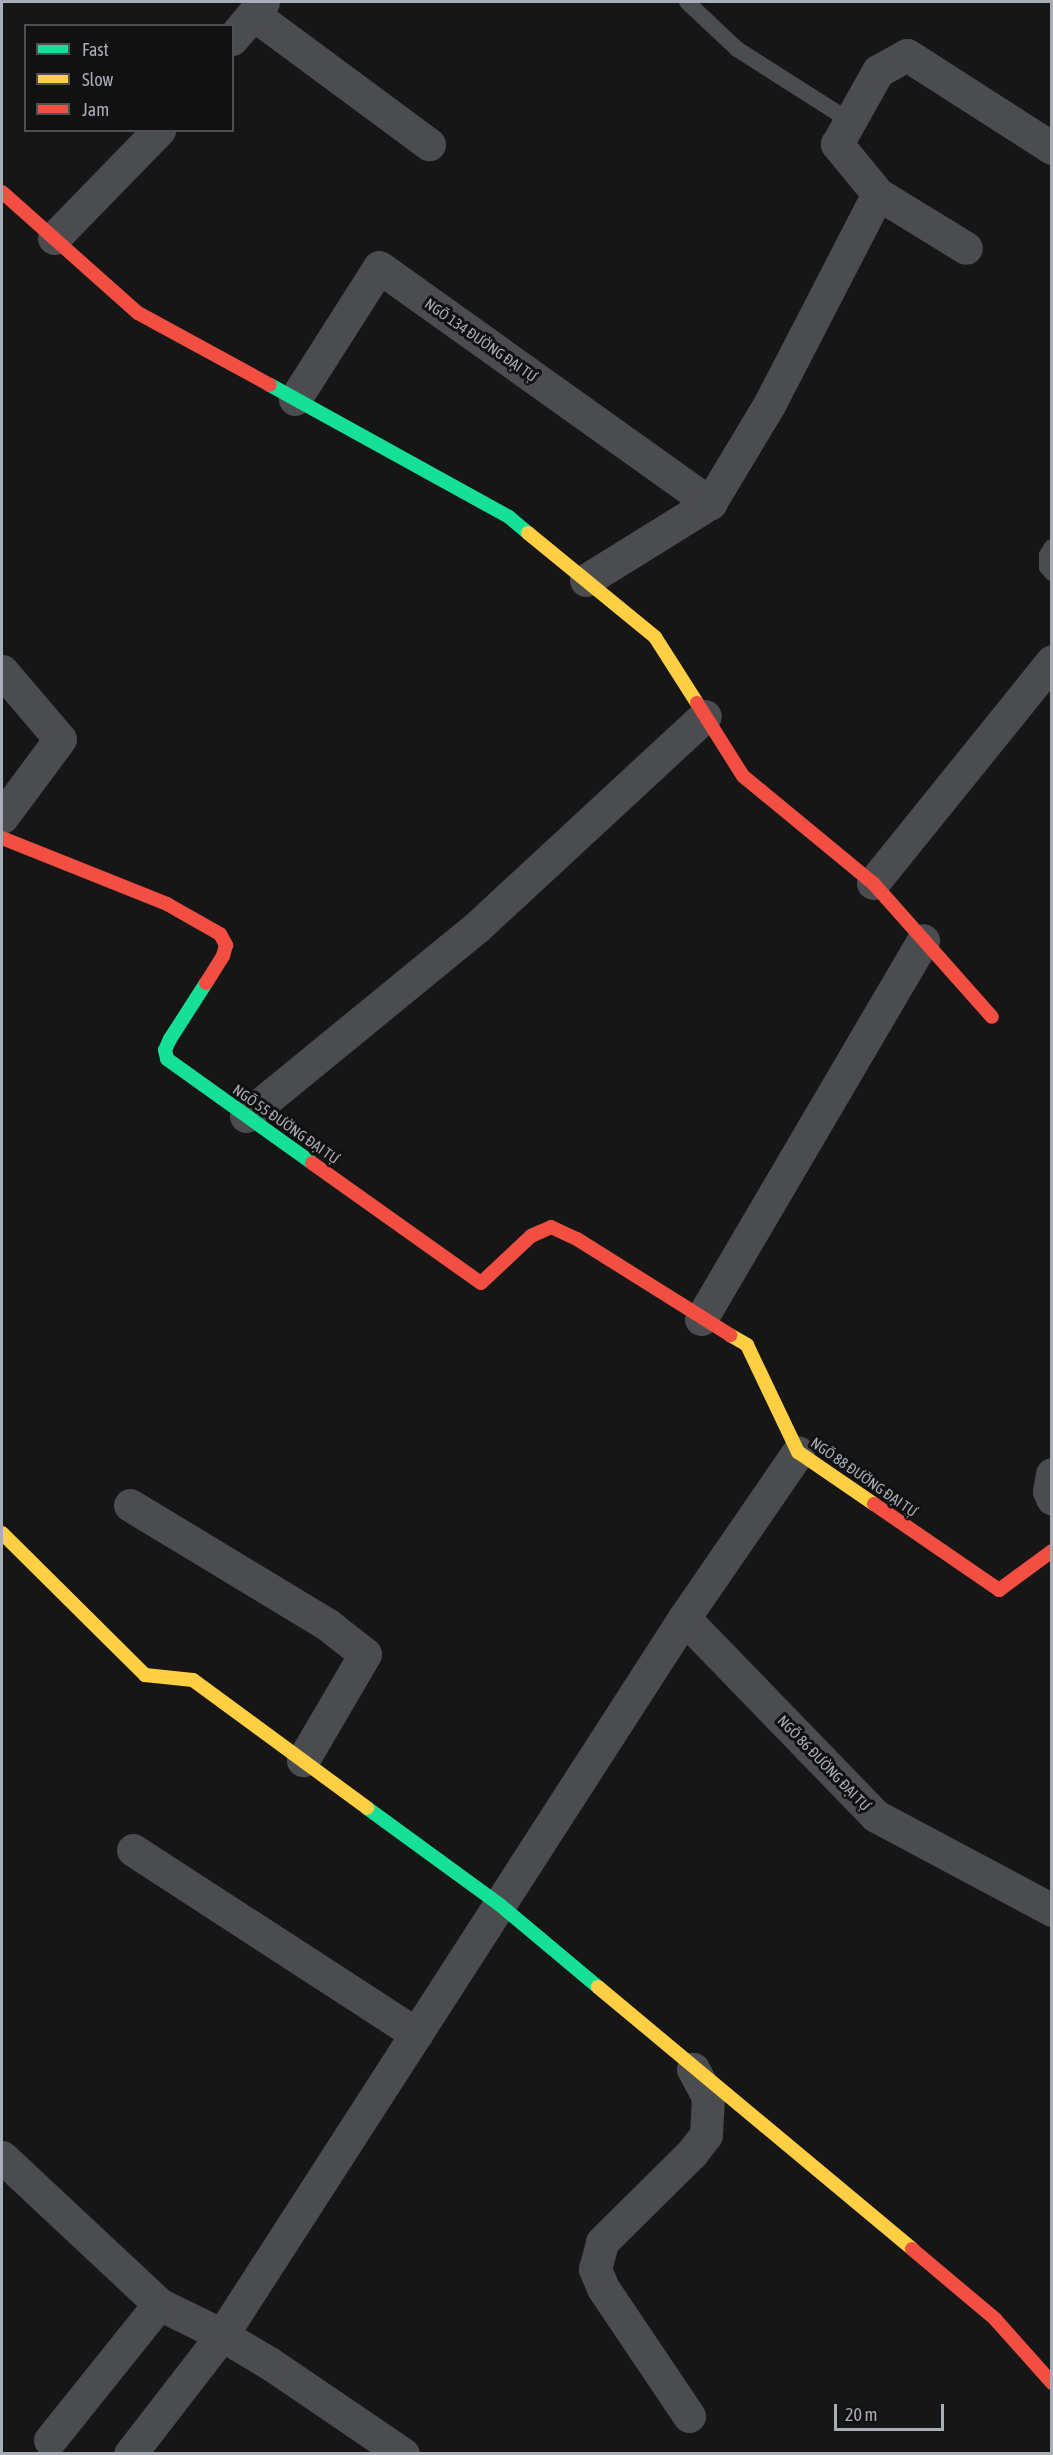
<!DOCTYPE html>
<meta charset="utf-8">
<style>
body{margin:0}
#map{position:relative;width:1053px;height:2455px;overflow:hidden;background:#161617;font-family:"Asap Condensed",sans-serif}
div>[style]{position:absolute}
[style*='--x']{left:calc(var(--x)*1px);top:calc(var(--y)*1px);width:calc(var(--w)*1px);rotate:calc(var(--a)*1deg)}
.lane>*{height:16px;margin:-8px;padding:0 8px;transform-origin:8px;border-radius:8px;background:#4b4c4f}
.street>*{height:33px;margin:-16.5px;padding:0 16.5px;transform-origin:16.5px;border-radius:16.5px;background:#4b4c4f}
.fast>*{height:14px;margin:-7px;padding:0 7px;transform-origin:7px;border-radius:7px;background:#16e098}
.slow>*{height:14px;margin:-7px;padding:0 7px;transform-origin:7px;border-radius:7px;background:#ffcf43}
.jam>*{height:14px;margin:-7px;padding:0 7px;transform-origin:7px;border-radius:7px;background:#f24e42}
span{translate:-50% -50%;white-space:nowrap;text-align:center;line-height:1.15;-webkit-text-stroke:6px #111112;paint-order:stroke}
.street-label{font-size:15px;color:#a9adb6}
.frame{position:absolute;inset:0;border:3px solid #a9adb6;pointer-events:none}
.legend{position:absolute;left:24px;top:24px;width:210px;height:108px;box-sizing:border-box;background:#111112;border:2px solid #4e4f54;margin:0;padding:8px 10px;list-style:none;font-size:18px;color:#a9adb6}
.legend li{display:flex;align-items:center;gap:12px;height:30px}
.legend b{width:30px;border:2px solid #4e4f54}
.scale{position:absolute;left:834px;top:2404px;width:110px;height:27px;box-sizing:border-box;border:3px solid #a9adb6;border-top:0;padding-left:8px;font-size:18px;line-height:21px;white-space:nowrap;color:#a9adb6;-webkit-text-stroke:4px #111112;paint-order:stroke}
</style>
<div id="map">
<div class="lane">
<div style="--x:687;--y:2;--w:69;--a:43.2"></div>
<div style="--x:737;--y:49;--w:134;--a:32.5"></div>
<div style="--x:1052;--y:547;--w:9;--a:122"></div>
<div style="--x:1047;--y:555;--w:12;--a:90"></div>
<div style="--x:1047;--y:567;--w:8;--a:50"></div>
</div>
<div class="street">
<div style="--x:253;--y:14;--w:219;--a:36.5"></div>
<div style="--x:232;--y:39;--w:48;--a:-50"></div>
<div style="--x:878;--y:194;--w:103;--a:31.5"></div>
<div style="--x:54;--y:238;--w:151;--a:-45.8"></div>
<div style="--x:295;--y:399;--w:156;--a:-57.5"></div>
<div style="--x:379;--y:267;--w:407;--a:35.5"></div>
<div style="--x:586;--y:580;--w:146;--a:-31.8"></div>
<div style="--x:710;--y:503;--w:117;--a:-59"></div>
<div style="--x:770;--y:403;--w:235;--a:-62.7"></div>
<div style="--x:878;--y:194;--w:65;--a:-129.4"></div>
<div style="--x:837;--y:144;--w:84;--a:-60.7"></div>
<div style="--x:878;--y:71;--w:33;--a:-29"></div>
<div style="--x:907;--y:55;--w:172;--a:32.7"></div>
<div style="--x:2;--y:671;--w:89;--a:49.5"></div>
<div style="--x:60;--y:739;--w:97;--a:126.6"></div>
<div style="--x:873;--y:883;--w:285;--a:-51.1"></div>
<div style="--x:246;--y:1116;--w:300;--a:-39.3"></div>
<div style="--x:478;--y:926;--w:309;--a:-42.8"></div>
<div style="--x:701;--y:1319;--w:439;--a:-59.6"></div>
<div style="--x:1052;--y:1474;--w:17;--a:100"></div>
<div style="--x:1049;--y:1491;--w:8;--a:67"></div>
<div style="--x:130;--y:1505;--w:232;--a:31.2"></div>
<div style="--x:328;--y:1625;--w:47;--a:38.1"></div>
<div style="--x:365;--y:1654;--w:123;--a:120.3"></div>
<div style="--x:684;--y:1618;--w:276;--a:45.9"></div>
<div style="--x:876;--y:1816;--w:200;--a:28.1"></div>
<div style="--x:133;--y:1850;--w:338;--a:33"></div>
<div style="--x:2;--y:2157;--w:215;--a:43.1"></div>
<div style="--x:159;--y:2304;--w:70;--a:26.2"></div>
<div style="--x:222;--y:2335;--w:150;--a:127.7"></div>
<div style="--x:689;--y:2416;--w:154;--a:-123.9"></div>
<div style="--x:603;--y:2288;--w:21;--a:-113"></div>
<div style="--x:595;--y:2269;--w:28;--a:-75"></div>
<div style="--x:602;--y:2242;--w:125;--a:-44.7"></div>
<div style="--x:691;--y:2154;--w:24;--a:-52"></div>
<div style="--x:706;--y:2135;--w:38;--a:-87"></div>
<div style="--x:708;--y:2097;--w:32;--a:-118"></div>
<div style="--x:50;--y:2440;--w:174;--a:-51.3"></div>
<div style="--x:403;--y:2454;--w:162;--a:-145.8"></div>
<div style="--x:269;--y:2363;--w:55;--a:-149.2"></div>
<div style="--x:222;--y:2335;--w:853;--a:-57.2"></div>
<div style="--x:684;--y:1618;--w:201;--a:-55.5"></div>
</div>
<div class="fast">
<div style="--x:270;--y:385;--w:273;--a:28.9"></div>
<div style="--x:509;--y:517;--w:25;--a:40"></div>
<div style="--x:206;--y:983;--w:67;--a:122.7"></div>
<div style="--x:170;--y:1039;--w:12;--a:114"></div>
<div style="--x:165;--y:1050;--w:9;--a:77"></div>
<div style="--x:167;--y:1059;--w:178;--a:35.6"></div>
<div style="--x:367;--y:1808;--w:165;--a:36.1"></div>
<div style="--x:500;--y:1905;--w:128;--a:39.9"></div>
</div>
<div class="slow">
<div style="--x:528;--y:533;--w:164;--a:39.3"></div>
<div style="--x:655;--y:637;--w:78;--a:57.5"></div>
<div style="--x:730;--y:1335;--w:20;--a:30"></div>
<div style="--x:747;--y:1345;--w:119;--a:64.5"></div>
<div style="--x:798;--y:1452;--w:92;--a:34.4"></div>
<div style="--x:2;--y:1533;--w:202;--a:44.8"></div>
<div style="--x:145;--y:1675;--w:48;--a:5.9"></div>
<div style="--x:193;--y:1680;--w:216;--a:36.3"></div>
<div style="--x:598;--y:1987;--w:409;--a:39.8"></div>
</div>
<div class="jam">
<div style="--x:2;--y:192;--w:182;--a:41.7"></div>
<div style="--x:138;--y:313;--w:150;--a:28.6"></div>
<div style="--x:697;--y:703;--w:86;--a:57.8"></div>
<div style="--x:743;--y:776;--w:168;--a:39.5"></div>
<div style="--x:873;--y:883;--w:179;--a:48.4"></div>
<div style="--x:2;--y:838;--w:178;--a:21.8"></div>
<div style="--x:167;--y:904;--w:61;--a:29.5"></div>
<div style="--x:220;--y:934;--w:13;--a:61"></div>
<div style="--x:226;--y:945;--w:11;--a:105"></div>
<div style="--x:223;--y:956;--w:32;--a:122"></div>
<div style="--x:312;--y:1163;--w:207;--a:35.4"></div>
<div style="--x:481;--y:1283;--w:69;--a:-43.2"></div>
<div style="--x:531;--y:1236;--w:22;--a:-24"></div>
<div style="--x:551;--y:1227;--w:29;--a:25"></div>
<div style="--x:577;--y:1239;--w:181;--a:32.1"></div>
<div style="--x:874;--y:1504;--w:152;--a:34.5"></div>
<div style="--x:999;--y:1590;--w:66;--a:-36.3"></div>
<div style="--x:912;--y:2249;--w:109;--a:40.1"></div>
<div style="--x:995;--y:2319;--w:86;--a:48.3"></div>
</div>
<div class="street-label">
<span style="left:481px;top:340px;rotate:35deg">NGÕ 134 ĐƯỜNG ĐẠI TỰ</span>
<span style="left:286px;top:1124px;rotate:35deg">NGÕ 55 ĐƯỜNG ĐẠI TỰ</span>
<span style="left:864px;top:1477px;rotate:35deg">NGÕ 88 ĐƯỜNG ĐẠI TỰ</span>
<span style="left:824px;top:1763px;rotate:46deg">NGÕ 86 ĐƯỜNG ĐẠI TỰ</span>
</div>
<div class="frame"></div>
<ul class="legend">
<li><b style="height:8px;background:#16e098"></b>Fast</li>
<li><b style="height:8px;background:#ffcf43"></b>Slow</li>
<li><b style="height:8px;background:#f24e42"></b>Jam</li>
</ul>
<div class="scale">20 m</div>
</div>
